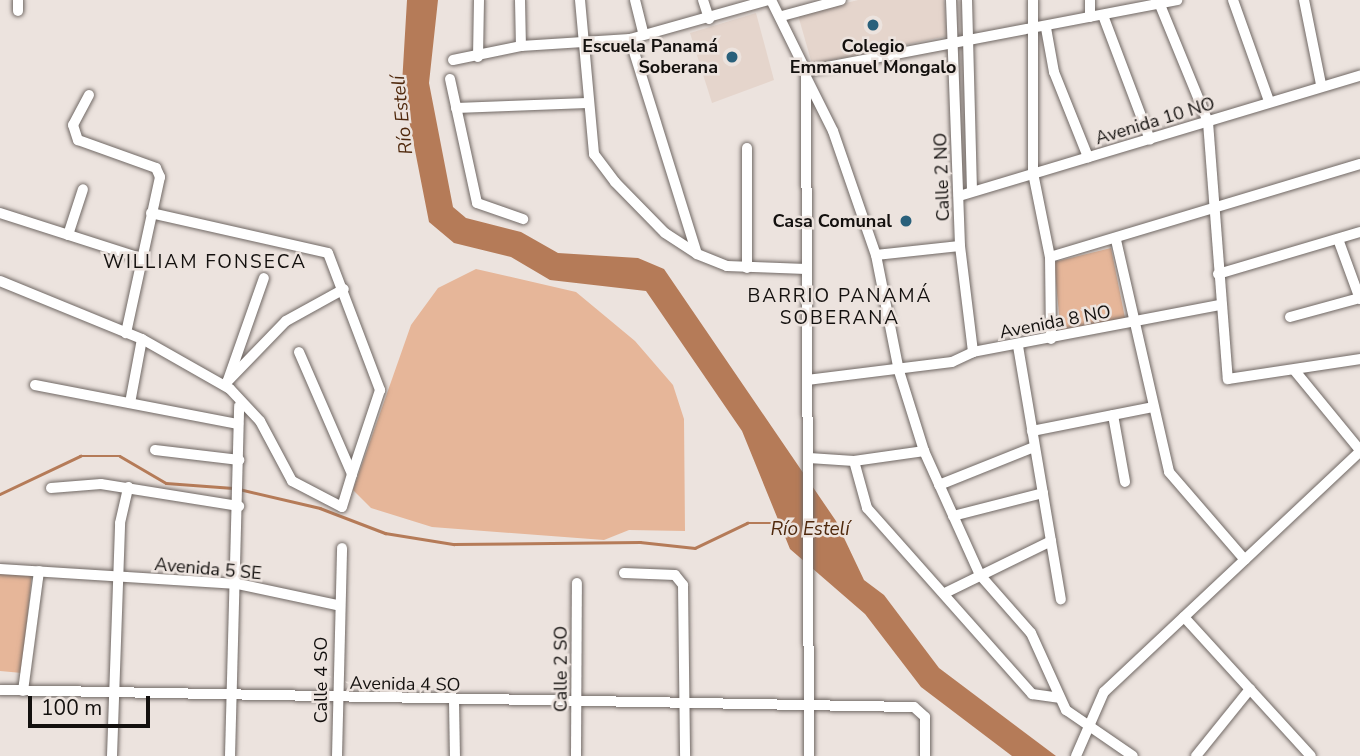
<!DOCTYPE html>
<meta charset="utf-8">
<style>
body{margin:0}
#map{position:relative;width:1360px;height:756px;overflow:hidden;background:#ece3de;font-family:"Nunito Sans",sans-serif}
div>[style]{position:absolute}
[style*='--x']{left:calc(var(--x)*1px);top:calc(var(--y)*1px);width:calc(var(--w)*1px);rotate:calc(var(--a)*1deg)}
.built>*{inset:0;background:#e5d5cc}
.green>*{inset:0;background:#e6b699}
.water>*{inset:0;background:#b57b58}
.stream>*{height:2.5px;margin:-1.25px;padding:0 1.25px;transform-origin:1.25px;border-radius:1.25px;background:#b57b58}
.roads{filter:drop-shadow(0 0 2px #706864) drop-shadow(0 0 2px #706864)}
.street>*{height:10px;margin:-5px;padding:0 5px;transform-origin:5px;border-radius:5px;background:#fff}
.dots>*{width:19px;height:19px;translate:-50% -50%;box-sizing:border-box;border:4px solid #ece3de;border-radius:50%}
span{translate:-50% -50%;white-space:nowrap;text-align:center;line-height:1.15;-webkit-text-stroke:5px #ece3de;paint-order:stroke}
.poi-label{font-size:18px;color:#13100e;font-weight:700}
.right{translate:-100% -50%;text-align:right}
.street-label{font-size:18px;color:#13100e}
.water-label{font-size:19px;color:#4f280c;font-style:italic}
.neighbourhood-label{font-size:19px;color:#13100e;letter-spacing:2px}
.scale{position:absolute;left:28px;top:696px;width:122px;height:32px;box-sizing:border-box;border:4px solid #13100e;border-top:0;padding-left:9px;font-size:21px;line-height:24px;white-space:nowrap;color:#13100e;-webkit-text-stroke:5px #ece3de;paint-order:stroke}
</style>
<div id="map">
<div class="built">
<div style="clip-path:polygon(858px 0,944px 0,947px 36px,812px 64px,798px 15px)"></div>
<div style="clip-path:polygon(756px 13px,774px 80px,712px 103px,690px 33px)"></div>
</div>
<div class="green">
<div style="clip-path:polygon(1111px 248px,1125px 318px,1061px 334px,1054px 262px)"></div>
<div style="clip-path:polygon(476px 269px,576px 292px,635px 341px,673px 385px,684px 419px,685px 531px,629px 530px,604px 540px,432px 527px,371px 508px,353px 490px,411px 325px,438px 288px)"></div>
<div style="clip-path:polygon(0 569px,32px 572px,22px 673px,0 671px)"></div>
</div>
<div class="water">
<div style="clip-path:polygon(407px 0,438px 0,429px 83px,453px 207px,466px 218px,521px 232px,558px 253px,638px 258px,664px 269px,836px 521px,864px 580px,884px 595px,939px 668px,1056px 756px,1012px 756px,921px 687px,865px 614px,790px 549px,742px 431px,646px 291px,550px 280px,511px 257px,454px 243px,429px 222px,402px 84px)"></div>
</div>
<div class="stream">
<div style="--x:239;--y:489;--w:83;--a:13.2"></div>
<div style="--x:320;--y:508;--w:70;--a:21"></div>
<div style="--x:385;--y:533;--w:70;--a:9.1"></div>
<div style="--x:454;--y:544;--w:186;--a:-0.6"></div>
<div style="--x:640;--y:542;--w:55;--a:6.2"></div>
<div style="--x:695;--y:548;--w:58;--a:-25.7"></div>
<div style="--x:747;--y:523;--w:30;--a:0"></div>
<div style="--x:0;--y:494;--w:89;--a:-25.4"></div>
<div style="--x:80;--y:456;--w:40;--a:0"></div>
<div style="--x:120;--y:456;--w:53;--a:30.4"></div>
<div style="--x:166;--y:483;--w:67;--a:4.3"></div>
</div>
<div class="roads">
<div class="street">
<div style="--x:18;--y:0;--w:11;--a:90"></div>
<div style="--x:520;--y:0;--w:46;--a:88.8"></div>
<div style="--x:580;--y:0;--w:155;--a:84.8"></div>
<div style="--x:594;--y:154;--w:35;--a:53"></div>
<div style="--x:615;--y:182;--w:71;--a:45.6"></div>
<div style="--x:665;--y:233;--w:38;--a:33"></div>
<div style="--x:697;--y:254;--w:32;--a:22"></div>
<div style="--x:727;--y:266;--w:79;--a:2.2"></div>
<div style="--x:635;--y:0;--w:33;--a:76"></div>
<div style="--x:703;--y:0;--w:20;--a:72"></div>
<div style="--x:771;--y:0;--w:79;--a:63.8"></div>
<div style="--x:806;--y:71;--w:685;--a:89.75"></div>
<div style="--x:951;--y:0;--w:246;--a:87.9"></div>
<div style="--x:960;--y:246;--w:107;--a:83"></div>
<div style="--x:967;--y:0;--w:191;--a:88.5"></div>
<div style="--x:1033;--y:0;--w:173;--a:90"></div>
<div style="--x:1033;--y:173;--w:86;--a:78.6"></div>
<div style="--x:1050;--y:257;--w:82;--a:89.3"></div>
<div style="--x:1158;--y:0;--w:132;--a:67.7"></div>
<div style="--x:1208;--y:122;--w:258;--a:85.6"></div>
<div style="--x:1228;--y:379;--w:134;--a:-8.6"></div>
<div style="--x:1233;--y:0;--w:107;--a:70.4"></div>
<div style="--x:1304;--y:0;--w:86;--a:78.6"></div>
<div style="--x:782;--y:16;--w:61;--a:-15.2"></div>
<div style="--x:1090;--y:17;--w:17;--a:-90"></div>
<div style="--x:1104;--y:18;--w:130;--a:69.3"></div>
<div style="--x:1046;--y:28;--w:45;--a:79.7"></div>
<div style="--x:1054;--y:72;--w:92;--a:68.2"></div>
<div style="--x:630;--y:39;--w:225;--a:72.7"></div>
<div style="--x:478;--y:57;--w:57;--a:-89"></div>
<div style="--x:453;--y:60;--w:69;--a:-11.6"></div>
<div style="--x:521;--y:46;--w:109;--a:-3.7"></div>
<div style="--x:630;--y:39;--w:144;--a:-15.7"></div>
<div style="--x:806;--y:71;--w:378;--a:-10.8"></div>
<div style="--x:806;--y:77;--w:60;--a:63.4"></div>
<div style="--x:833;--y:131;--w:131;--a:70.9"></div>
<div style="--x:876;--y:255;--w:118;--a:78.8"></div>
<div style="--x:899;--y:371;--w:84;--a:72.6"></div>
<div style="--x:924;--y:451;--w:136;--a:65.7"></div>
<div style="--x:980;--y:575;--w:77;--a:48.7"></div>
<div style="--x:1031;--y:633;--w:85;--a:65.6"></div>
<div style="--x:1066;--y:710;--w:81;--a:34.5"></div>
<div style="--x:450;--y:79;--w:127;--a:77.7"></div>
<div style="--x:477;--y:203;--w:49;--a:19.2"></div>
<div style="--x:89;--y:95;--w:34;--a:118"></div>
<div style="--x:73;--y:125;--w:16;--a:72"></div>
<div style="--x:78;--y:140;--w:83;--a:19.7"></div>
<div style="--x:156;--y:168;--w:10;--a:66"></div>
<div style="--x:160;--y:177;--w:160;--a:102.3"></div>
<div style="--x:456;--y:108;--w:131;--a:-2.2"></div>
<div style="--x:747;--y:148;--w:120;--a:90"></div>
<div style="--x:959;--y:196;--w:419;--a:-16.7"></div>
<div style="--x:0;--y:213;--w:150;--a:17.8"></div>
<div style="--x:151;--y:213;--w:181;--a:12.7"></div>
<div style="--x:328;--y:253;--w:147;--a:69.2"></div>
<div style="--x:380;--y:390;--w:89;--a:108.4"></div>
<div style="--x:68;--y:235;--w:48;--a:-71.9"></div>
<div style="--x:1338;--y:239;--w:64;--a:69.9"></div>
<div style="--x:1116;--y:240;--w:238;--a:77.1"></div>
<div style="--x:1169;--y:472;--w:116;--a:49.2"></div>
<div style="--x:876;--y:255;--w:84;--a:-6.1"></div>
<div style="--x:1050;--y:257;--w:324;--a:-16.7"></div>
<div style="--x:1218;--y:274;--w:148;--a:-16.5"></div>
<div style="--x:0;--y:281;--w:153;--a:22.2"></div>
<div style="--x:142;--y:339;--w:101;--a:29.6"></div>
<div style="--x:230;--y:389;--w:44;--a:46.8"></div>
<div style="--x:260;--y:421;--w:68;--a:61.9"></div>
<div style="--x:292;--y:481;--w:56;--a:27.5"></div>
<div style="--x:342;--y:507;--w:34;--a:-73"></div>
<div style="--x:352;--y:474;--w:133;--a:-113.5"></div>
<div style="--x:1290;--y:317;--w:68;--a:-15.3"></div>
<div style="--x:1018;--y:346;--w:257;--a:80.4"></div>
<div style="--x:1295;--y:371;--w:102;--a:50.6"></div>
<div style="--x:228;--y:380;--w:108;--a:-70.6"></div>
<div style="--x:807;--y:380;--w:146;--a:-7.1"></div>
<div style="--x:952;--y:362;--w:23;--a:-25"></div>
<div style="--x:973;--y:352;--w:250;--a:-10.8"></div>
<div style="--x:35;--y:385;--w:207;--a:10.9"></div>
<div style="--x:224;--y:385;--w:89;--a:-45.9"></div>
<div style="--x:286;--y:321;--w:66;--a:-28.9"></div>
<div style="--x:130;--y:403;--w:65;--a:-79.4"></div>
<div style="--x:1113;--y:415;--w:68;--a:79.8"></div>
<div style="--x:1032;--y:431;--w:123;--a:-11.2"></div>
<div style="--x:155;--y:450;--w:85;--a:6.8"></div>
<div style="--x:809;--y:458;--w:45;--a:3.8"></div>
<div style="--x:854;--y:461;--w:71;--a:-8.1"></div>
<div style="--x:854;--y:461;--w:49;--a:74.5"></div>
<div style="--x:867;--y:508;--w:249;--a:48.4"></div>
<div style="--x:1032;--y:694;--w:27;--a:8"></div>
<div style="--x:939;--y:485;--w:102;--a:-21.8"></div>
<div style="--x:51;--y:488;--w:50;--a:-4.6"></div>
<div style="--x:101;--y:484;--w:140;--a:9.1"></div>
<div style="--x:953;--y:516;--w:93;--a:-14.3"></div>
<div style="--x:0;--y:569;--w:238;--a:3.6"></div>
<div style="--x:238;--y:584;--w:101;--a:12"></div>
<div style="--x:624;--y:573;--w:51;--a:2.2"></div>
<div style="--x:675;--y:575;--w:13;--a:51"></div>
<div style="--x:683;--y:585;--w:171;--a:89.3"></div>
<div style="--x:947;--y:592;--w:116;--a:-26.1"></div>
<div style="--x:1184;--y:617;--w:188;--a:47.6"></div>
<div style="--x:0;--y:690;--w:914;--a:1.07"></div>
<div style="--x:914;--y:707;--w:15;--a:42"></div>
<div style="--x:925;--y:717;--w:39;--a:90"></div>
<div style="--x:23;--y:691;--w:121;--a:-82.4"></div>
<div style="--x:454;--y:701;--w:55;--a:89"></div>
<div style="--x:112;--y:756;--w:233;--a:-88"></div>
<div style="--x:120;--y:523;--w:37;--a:-77"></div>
<div style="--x:230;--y:756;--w:350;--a:-88.5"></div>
<div style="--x:337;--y:756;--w:208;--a:-88.6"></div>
<div style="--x:576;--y:756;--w:173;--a:-89.7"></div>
<div style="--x:1076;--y:756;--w:70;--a:-66.4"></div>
<div style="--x:1104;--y:692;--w:351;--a:-43.2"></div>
<div style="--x:1196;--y:756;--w:86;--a:-51.1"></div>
</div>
</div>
<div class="dots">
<div style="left:873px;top:25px;background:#29607b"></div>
<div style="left:732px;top:57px;background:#29607b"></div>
<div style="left:906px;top:221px;background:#29607b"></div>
</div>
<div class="poi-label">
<span class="right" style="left:718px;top:57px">Escuela Panamá<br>Soberana</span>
<span style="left:873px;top:57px">Colegio<br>Emmanuel Mongalo</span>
<span class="right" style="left:892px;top:221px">Casa Comunal</span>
</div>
<div class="street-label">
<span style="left:1155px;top:121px;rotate:-17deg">Avenida 10 NO</span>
<span style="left:942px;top:177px;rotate:-92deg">Calle 2 NO</span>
<span style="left:1055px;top:322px;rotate:-11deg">Avenida 8 NO</span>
<span style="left:208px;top:569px;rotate:5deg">Avenida 5 SE</span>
<span style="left:561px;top:669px;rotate:-90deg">Calle 2 SO</span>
<span style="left:321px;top:680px;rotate:-90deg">Calle 4 SO</span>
<span style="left:405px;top:684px;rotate:1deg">Avenida 4 SO</span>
</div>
<div class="water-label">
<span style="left:403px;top:115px;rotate:-96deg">Río Estelí</span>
<span style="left:810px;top:530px">Río Estelí</span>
</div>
<div class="neighbourhood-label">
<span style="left:205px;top:263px">WILLIAM FONSECA</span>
<span style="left:840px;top:308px">BARRIO PANAMÁ<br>SOBERANA</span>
</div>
<div class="scale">100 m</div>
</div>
